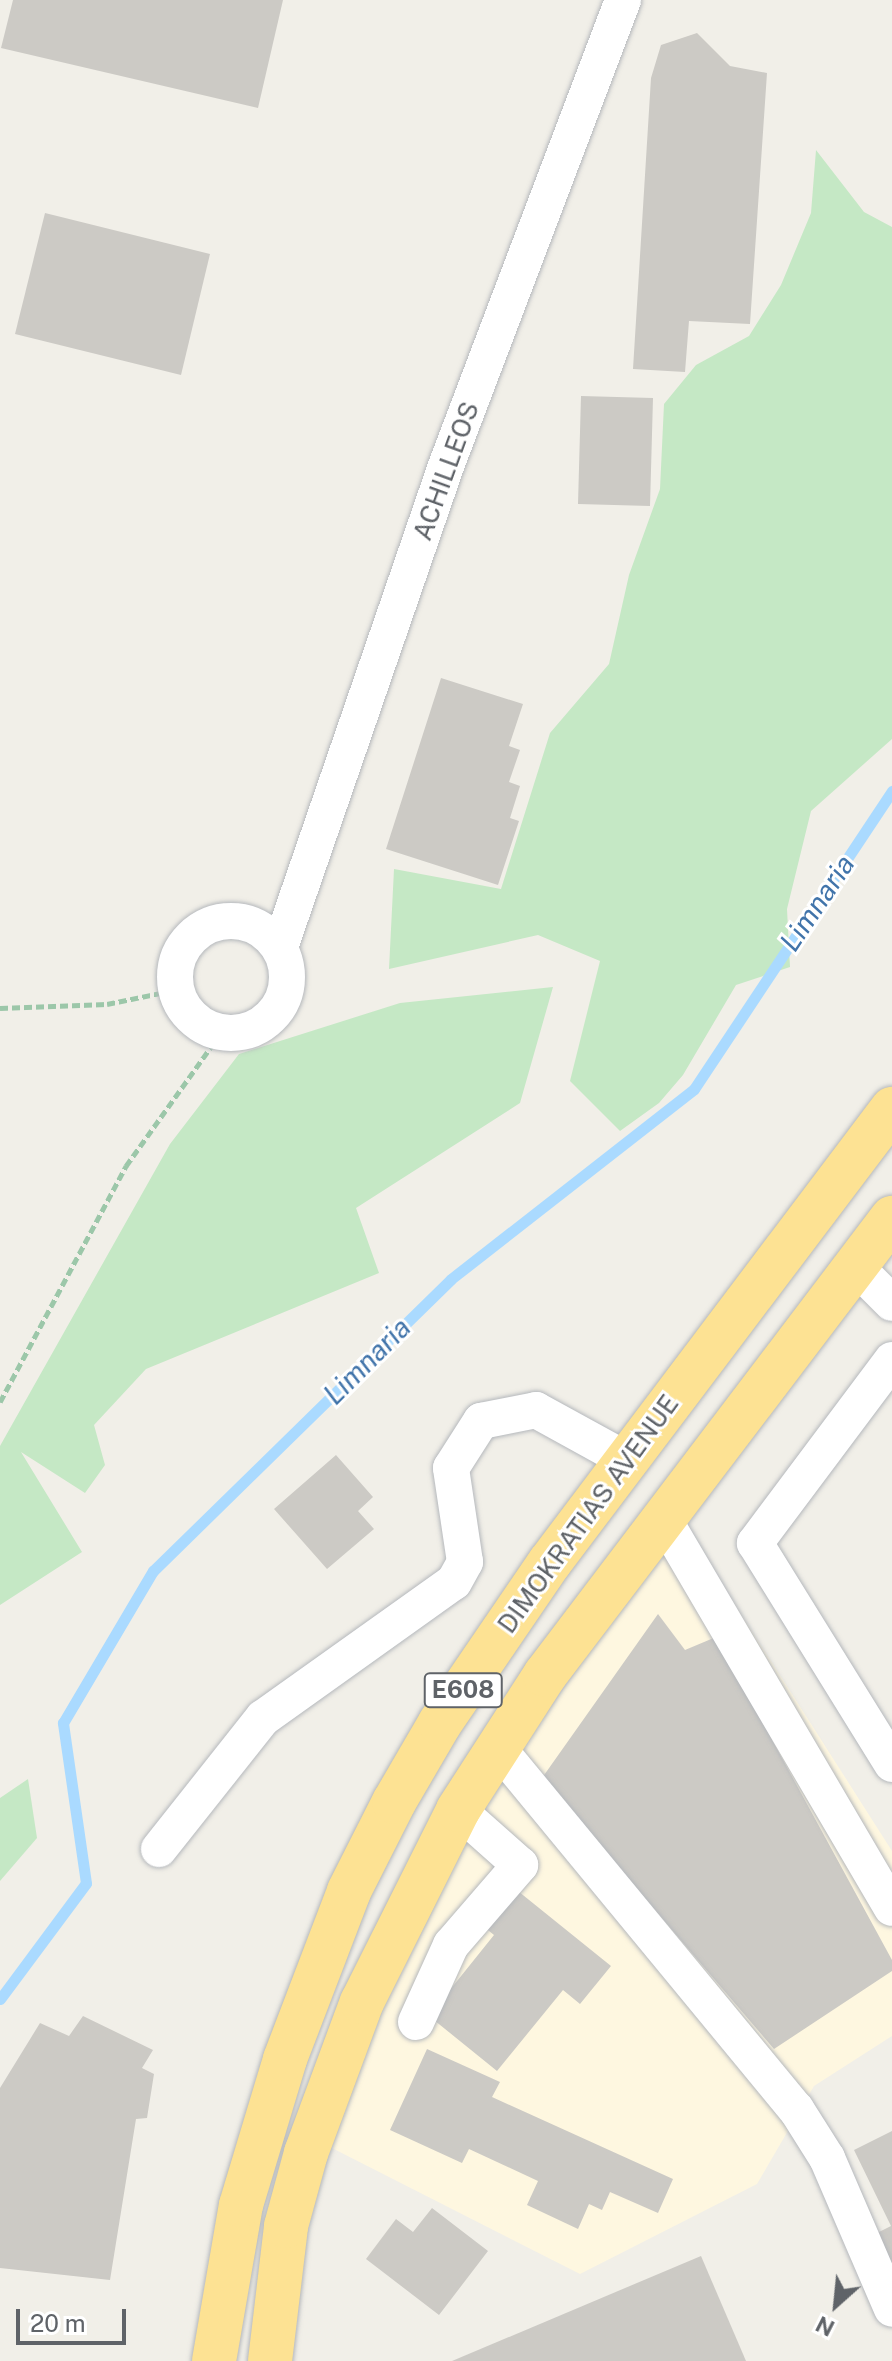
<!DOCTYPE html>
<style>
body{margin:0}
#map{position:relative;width:892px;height:2361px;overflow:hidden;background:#f1efe8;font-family:"Public Sans",sans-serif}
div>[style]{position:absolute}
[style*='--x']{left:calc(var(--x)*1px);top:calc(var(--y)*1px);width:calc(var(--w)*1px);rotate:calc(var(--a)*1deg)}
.commercial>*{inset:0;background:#fef7e0}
.green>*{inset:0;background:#c5e8c5}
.stream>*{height:11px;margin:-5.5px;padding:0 5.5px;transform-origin:5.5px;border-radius:5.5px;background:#aadaff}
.building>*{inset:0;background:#cccac5}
.path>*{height:5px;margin-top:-2.5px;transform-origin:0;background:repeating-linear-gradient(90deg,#9cc7a9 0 8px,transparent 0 12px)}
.roads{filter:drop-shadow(0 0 2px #b5b8bc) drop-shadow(0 0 2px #b5b8bc)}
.minor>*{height:36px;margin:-18px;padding:0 18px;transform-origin:18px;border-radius:18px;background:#fff}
.minor>.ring{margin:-18px;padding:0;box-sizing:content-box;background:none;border:36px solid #fff;border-radius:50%}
.highway>*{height:44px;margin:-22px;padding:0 22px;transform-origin:22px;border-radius:22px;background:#fde293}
span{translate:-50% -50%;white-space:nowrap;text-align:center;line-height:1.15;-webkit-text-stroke:6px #fff;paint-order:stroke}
.shield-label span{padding:2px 6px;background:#fff;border:2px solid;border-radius:6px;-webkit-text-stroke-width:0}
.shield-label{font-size:24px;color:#5f6368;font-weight:700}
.street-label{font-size:26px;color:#5f6368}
.water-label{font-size:28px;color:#4174aa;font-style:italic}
.north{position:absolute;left:796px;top:2265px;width:80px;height:80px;-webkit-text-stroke:6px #fff;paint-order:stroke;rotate:207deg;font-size:22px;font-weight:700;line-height:32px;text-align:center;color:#5f6368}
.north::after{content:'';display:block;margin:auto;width:28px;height:36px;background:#5f6368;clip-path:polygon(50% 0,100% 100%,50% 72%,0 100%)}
.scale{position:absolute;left:16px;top:2309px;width:110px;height:36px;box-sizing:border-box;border:4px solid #5f6368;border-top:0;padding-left:10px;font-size:24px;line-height:28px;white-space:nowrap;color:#5f6368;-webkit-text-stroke:6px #fff;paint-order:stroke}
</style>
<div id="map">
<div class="commercial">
<div style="clip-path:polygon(681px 1520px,892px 1851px,892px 2036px,814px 2086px,757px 2184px,580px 2274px,330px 2147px,332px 2123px,450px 1853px)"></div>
</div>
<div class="green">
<div style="clip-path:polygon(816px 150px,864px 212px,892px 227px,892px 739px,811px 811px,787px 909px,790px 967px,736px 985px,683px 1075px,659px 1103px,620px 1131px,570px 1081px,600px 961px,538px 935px,389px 969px,394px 869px,501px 889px,550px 733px,609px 664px,629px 575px,660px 489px,664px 404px,696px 365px,749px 336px,781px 285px,811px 213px)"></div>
<div style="clip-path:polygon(553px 987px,520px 1103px,356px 1208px,379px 1273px,146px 1369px,94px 1425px,105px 1465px,85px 1493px,21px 1452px,82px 1552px,0 1605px,0 1446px,170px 1144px,239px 1054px,400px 1003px)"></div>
<div style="clip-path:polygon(28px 1779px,37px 1838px,0 1881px,0 1798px)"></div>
</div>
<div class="stream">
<div style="--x:0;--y:1999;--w:144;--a:-53.4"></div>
<div style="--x:86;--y:1883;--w:162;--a:-98.2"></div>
<div style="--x:63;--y:1723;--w:177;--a:-59.4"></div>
<div style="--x:153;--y:1571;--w:417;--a:-44.4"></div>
<div style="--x:451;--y:1279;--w:308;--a:-38"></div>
<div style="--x:694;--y:1089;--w:358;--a:-56.4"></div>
</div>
<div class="building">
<div style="clip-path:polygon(13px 0,283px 0,258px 108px,1px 48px)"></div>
<div style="clip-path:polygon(697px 33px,730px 66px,767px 73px,750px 324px,689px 321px,685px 372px,633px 369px,651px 78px,661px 45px)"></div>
<div style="clip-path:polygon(45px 213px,210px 254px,181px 375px,15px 334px)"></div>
<div style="clip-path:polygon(581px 396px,653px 398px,650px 506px,578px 504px)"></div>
<div style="clip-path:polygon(441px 678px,523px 704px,509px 746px,520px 750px,509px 782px,520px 786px,510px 818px,519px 821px,498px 885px,386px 849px)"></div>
<div style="clip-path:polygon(336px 1455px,373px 1497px,358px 1511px,374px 1529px,327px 1569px,274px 1509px)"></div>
<div style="clip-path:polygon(658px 1614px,685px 1650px,716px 1637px,892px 1960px,892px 1971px,774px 2049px,542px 1778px)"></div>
<div style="clip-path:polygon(508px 1883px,611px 1966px,580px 2004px,563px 1990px,497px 2071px,429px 2016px,494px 1935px,477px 1921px)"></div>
<div style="clip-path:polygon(83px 2016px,153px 2050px,142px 2068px,154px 2074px,147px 2118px,136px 2119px,110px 2280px,0 2268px,0 2088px,40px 2023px,69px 2036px)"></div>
<div style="clip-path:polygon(427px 2049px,500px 2082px,492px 2097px,673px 2179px,658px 2213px,610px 2192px,602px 2210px,589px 2204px,578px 2229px,527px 2205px,538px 2181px,469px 2149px,462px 2163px,390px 2130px)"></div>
<div style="clip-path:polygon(892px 2131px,892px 2279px,871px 2236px,891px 2226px,854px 2150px)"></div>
<div style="clip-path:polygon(432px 2208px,488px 2251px,439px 2315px,366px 2259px,396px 2219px,413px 2232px)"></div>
<div style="clip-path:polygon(701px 2256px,746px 2361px,452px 2361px)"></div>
</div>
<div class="path">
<div style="--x:0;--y:1008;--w:107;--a:-2.1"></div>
<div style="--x:107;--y:1004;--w:69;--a:-11.6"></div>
<div style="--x:0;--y:1402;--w:268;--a:-61.9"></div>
<div style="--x:126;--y:1166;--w:162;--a:-54.5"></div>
</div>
<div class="roads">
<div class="minor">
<div class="ring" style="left:175px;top:921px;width:76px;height:76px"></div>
<div style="--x:280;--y:947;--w:509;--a:-70.96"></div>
<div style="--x:446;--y:466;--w:498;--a:-69.2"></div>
<div style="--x:855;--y:1266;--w:52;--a:45"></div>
<div style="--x:892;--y:1360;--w:229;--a:126.8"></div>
<div style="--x:755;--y:1543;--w:260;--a:58.2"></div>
<div style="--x:663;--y:1518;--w:452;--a:59.6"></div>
<div style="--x:498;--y:1748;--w:468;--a:50.5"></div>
<div style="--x:796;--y:2109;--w:58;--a:57.7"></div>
<div style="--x:827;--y:2158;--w:164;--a:66.7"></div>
<div style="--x:159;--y:1849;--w:167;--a:-51.6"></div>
<div style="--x:263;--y:1718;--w:234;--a:-35.5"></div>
<div style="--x:454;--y:1582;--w:23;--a:-61"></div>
<div style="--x:465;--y:1562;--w:95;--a:-98.5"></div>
<div style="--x:451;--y:1468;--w:56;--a:-57.4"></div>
<div style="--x:481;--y:1421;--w:56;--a:-11.3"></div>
<div style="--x:536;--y:1410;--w:102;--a:28.8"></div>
<div style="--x:416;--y:2022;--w:85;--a:-65.6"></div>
<div style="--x:451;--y:1945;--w:106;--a:-49.2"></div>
<div style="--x:520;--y:1865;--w:83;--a:-138.4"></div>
</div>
<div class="highway">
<div style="--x:214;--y:2361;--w:158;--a:-80.2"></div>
<div style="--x:241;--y:2205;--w:152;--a:-73.2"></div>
<div style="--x:285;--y:2059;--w:180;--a:-69.1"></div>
<div style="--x:349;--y:1891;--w:100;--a:-63.2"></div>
<div style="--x:394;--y:1802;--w:91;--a:-59.8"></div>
<div style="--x:440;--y:1723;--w:195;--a:-55.7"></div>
<div style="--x:550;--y:1562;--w:568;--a:-52.95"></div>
<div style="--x:270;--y:2361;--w:136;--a:-83.2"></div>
<div style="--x:286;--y:2226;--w:76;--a:-74.7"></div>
<div style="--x:306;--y:2153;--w:161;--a:-69.7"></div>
<div style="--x:362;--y:2002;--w:215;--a:-63.4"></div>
<div style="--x:458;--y:1810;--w:161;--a:-57.2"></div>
<div style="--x:545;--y:1675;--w:574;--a:-52.79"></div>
</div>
</div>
<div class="shield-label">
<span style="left:463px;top:1690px">E608</span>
</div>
<div class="street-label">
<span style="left:446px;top:471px;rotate:-70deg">ACHILLEOS</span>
<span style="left:588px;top:1514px;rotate:-54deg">DIMOKRATIAS AVENUE</span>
</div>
<div class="water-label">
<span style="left:817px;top:903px;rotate:-56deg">Limnaria</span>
<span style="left:367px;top:1361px;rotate:-45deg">Limnaria</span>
</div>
<div class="north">N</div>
<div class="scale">20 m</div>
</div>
